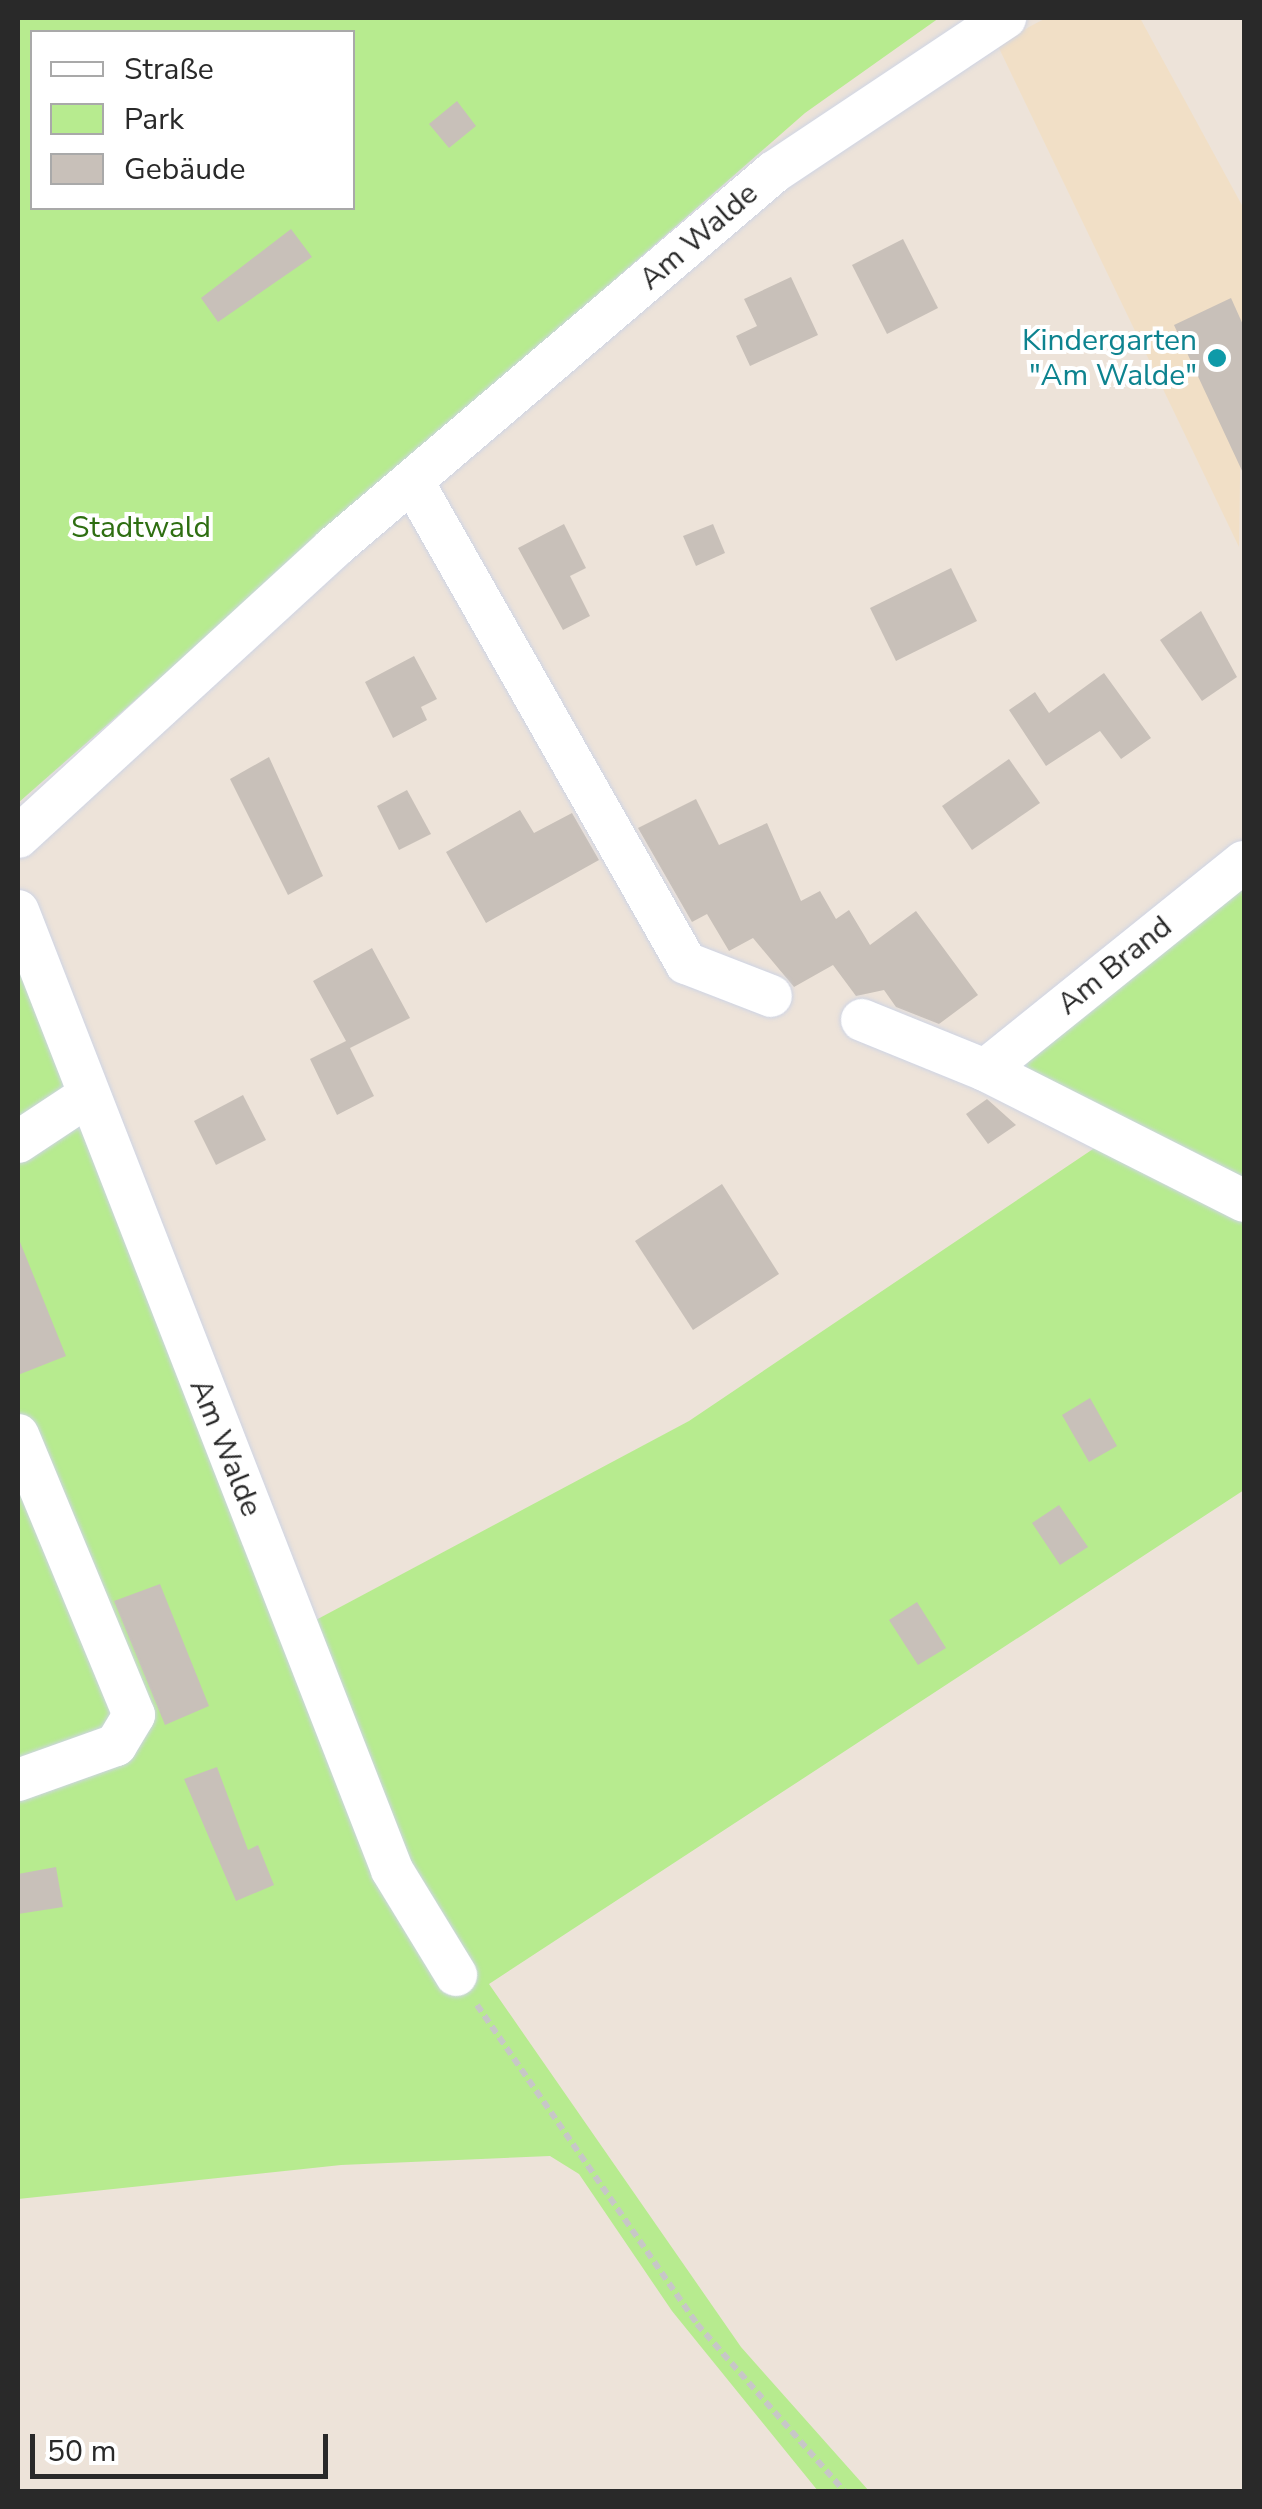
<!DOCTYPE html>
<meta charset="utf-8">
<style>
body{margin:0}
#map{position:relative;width:1262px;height:2509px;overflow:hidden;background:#ede3d9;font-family:"Nunito Sans",sans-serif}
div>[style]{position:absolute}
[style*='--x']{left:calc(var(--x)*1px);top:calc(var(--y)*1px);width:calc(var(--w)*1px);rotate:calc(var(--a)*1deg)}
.education>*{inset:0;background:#f1dfc6}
.green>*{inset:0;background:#b7eb8f}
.building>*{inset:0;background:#c8c0b9}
.path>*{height:6px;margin-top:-3px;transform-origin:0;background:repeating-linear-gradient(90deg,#c7c7c7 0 8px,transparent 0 13px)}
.roads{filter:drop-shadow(0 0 2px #ced4e4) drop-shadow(0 0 2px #ced4e4)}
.minor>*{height:42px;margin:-21px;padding:0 21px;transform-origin:21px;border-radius:21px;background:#fff}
.dots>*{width:28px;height:28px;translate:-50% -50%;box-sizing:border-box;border:5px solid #fff;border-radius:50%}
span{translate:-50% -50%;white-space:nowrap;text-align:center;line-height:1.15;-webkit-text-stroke:8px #fff;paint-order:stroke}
.street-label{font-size:30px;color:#292929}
.culture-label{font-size:30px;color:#0d838f}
.right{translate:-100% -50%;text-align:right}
.park-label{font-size:30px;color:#2e6e11}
.frame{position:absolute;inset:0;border:20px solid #292929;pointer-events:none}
.legend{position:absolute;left:30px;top:30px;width:325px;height:180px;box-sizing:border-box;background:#fff;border:2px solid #a9a9a9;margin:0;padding:12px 18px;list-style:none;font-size:30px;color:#292929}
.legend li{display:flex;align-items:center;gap:20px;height:50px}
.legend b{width:50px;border:2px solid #a9a9a9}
.scale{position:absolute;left:30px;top:2434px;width:298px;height:45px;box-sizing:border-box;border:5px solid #292929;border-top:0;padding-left:12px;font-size:30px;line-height:35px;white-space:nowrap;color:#292929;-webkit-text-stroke:8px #fff;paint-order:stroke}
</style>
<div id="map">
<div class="education">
<div style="clip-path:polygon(1046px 18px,1140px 18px,1244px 209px,1239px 547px,997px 44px)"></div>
</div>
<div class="green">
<div style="clip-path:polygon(evenodd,18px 18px,939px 18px,805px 113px,18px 803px,18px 18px,32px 32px,352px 32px,352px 208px,32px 208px,32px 32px)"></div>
<div style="clip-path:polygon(1244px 844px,1244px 1490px,489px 1984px,741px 2347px,869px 2491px,818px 2491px,672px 2311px,579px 2174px,550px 2156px,341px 2165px,18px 2199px,18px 960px,284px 1637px,689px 1421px,1096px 1147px,951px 1071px)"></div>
</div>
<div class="building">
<div style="clip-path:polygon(457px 101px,476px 126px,449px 148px,429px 124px)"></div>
<div style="clip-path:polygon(291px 229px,312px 257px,218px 322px,201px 298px)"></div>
<div style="clip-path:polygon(903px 239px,938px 308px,887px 334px,852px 265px)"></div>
<div style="clip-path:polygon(791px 277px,818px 335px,750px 366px,736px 336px,757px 326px,744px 299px)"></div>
<div style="clip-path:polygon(1231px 298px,1244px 327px,1244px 475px,1174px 325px)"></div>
<div style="clip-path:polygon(564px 524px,586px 568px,570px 576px,590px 616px,563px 630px,518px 548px)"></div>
<div style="clip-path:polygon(713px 524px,725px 553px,696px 566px,683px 536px)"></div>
<div style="clip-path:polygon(951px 568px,977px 621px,896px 661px,870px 608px)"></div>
<div style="clip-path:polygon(1201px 611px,1237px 677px,1202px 701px,1160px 640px)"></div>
<div style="clip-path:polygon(414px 656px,437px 699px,421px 707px,427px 720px,393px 738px,365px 682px)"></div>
<div style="clip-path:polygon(1104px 673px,1151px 738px,1121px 759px,1100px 731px,1046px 766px,1009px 710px,1035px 692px,1049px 713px)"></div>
<div style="clip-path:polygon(269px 757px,323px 876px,288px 895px,230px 779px)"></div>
<div style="clip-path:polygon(1009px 759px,1040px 803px,972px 850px,942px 806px)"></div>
<div style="clip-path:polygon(407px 790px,431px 834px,399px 850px,377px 806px)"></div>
<div style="clip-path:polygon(696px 799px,719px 845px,767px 823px,801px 901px,820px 891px,836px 919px,849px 910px,870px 945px,916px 911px,978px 995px,939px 1024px,896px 1007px,884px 990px,856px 996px,833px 965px,794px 987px,753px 938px,729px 951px,707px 914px,692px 922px,638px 828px)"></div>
<div style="clip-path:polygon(520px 810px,534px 833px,572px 813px,599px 860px,486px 923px,446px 852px)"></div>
<div style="clip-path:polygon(372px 948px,410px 1018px,350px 1048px,374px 1096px,337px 1115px,310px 1059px,346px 1041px,313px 981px)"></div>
<div style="clip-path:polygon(243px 1095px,266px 1140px,216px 1165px,194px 1121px)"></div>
<div style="clip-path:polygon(987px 1099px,1016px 1125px,988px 1144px,966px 1114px)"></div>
<div style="clip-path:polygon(722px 1184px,779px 1274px,693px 1330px,635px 1241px)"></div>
<div style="clip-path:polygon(18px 1237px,66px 1356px,18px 1375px)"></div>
<div style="clip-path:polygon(1090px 1398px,1117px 1446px,1089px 1462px,1062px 1415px)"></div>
<div style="clip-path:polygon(1059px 1505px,1088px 1547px,1060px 1565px,1032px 1523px)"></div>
<div style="clip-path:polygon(160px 1584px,209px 1706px,165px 1725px,114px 1601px)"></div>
<div style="clip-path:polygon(917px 1602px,946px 1648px,918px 1665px,889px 1620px)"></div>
<div style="clip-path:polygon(217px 1767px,248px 1850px,258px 1845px,274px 1885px,236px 1901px,184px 1779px)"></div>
<div style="clip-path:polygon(56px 1867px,63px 1907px,18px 1914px,18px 1874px)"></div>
</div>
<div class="path">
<div style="--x:477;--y:2005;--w:388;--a:55.4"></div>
<div style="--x:697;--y:2324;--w:224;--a:48.6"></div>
</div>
<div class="roads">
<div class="minor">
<div style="--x:414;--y:484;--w:551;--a:60.41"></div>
<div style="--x:686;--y:963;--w:91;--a:21.2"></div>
<div style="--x:18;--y:837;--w:427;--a:-42.5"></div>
<div style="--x:333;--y:548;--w:580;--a:-40.45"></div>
<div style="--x:774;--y:172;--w:278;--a:-33.7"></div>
<div style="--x:18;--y:911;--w:1029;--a:68.69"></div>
<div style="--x:392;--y:1870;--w:123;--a:58.6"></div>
<div style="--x:862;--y:1020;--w:133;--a:22.1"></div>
<div style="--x:985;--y:1070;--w:290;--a:26.8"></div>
<div style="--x:985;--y:1070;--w:332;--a:-38.8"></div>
<div style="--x:18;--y:1142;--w:82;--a:-33.5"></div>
<div style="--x:18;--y:1435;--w:303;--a:67.5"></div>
<div style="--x:134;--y:1715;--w:35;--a:121"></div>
<div style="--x:116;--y:1745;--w:104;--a:160.3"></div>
</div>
</div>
<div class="dots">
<div style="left:1217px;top:358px;background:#0f9aa8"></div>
</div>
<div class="street-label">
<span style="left:699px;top:237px;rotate:-41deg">Am Walde</span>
<span style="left:1115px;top:966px;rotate:-39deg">Am Brand</span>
<span style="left:225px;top:1448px;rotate:68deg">Am Walde</span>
</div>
<div class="culture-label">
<span class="right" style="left:1197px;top:358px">Kindergarten<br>"Am Walde"</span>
</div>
<div class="park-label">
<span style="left:141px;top:528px">Stadtwald</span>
</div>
<div class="frame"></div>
<ul class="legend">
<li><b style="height:12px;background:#fff"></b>Straße</li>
<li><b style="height:28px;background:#b7eb8f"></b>Park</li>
<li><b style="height:28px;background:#c8c0b9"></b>Gebäude</li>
</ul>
<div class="scale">50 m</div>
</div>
